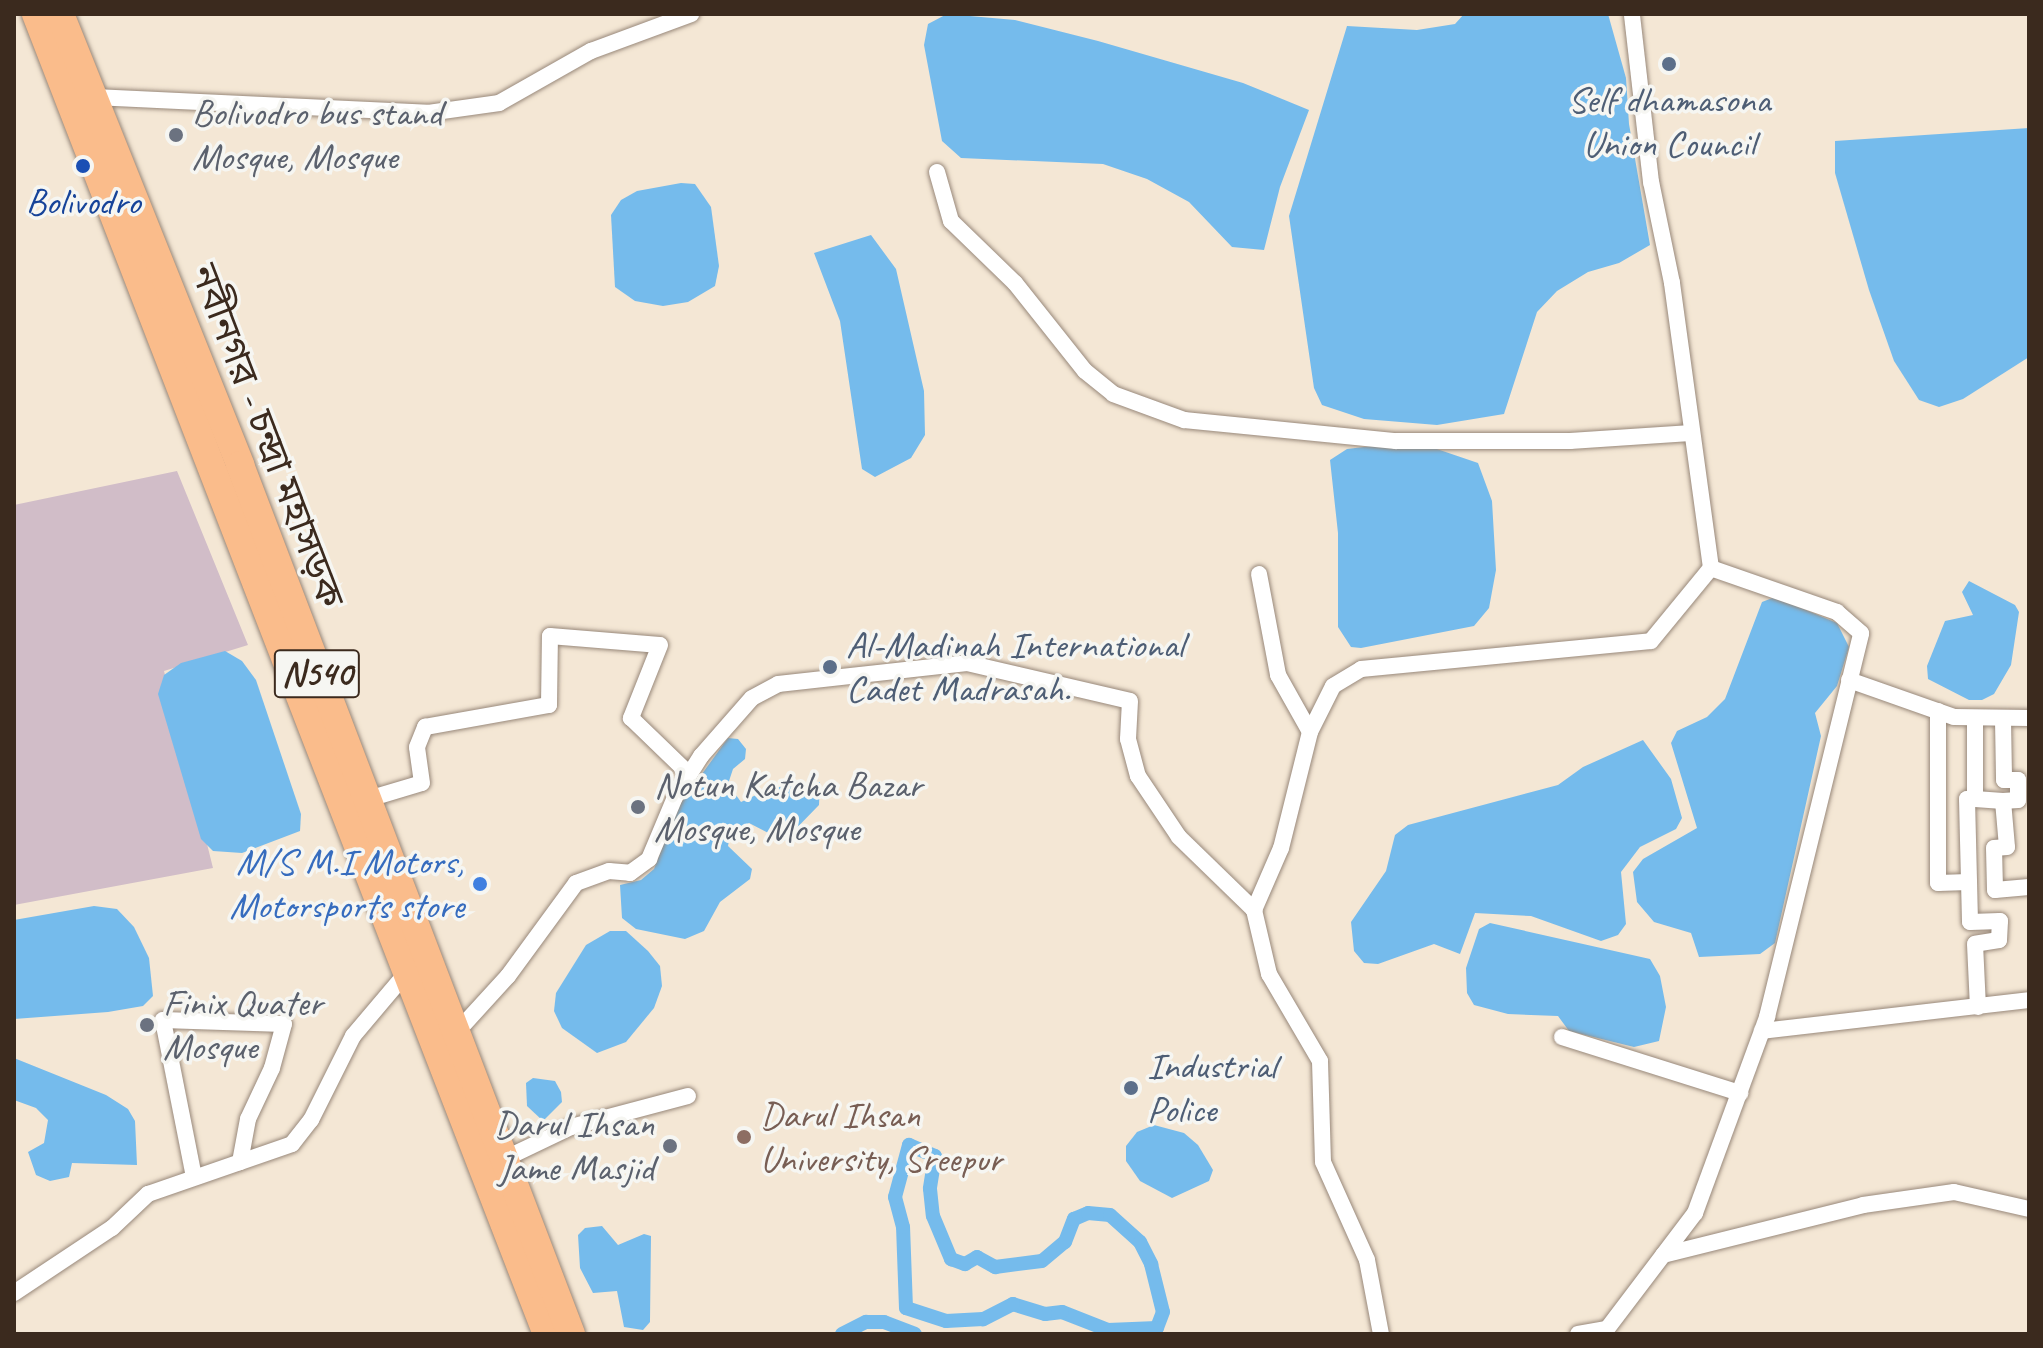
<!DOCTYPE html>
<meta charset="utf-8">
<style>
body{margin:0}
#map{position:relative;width:2043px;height:1348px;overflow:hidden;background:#f4e7d5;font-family:Caveat,"Noto Sans Bengali",sans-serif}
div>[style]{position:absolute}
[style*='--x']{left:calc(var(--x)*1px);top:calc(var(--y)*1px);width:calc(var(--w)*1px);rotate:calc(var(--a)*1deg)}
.industrial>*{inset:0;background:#d1bdc8}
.water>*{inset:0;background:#75bbec}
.canal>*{height:14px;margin:-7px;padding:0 7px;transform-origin:7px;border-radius:7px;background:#75bbec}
.roads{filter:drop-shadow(0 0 2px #98887a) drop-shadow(0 0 2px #98887a)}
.street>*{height:16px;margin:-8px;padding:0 8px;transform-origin:8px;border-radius:8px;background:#fff}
.highway>*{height:28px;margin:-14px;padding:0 14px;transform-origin:14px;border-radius:14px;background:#fabc8b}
.dots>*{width:22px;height:22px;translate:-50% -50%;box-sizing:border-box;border:4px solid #f6f6f2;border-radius:50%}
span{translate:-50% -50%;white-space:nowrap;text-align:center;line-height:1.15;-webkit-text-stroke:7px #f6f6f2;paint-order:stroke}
.shield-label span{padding:2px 6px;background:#f6f6f2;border:2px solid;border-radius:6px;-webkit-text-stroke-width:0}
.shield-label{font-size:36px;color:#3b2a1e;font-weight:700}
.service-label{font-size:38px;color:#4e5e75}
.left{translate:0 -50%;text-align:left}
.worship-label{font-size:38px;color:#5b616d}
.right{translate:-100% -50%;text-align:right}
.transit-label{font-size:38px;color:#164399}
.street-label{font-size:38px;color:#3b2a1e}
.shop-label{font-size:38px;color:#366cbe}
.education-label{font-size:38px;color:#785e54}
.frame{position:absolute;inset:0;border:16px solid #3b2a1e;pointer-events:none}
</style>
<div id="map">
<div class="industrial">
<div style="clip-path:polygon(177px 471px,248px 645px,164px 671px,213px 868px,14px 905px,14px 505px)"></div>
</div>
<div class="water">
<div style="clip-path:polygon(947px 14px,1015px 20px,1098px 41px,1243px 83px,1309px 110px,1280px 187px,1264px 250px,1232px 247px,1189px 202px,1147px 179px,1103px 164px,961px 158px,942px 141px,924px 45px,928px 24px)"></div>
<div style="clip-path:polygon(1464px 14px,1608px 14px,1626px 78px,1629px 124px,1650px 245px,1619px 263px,1588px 272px,1557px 291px,1537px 312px,1504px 414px,1437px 425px,1364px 419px,1322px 405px,1314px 388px,1289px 216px,1347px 26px,1417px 30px,1455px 24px)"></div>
<div style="clip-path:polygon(2029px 128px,2029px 357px,1963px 399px,1939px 407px,1919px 400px,1894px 361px,1869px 290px,1835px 173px,1835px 141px)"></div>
<div style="clip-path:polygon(681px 183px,695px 184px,711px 207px,719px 266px,715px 286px,688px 302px,663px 306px,635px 301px,615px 287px,611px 215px,621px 200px,637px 191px)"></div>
<div style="clip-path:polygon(871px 235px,896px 269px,924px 391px,925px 435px,911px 458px,875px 477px,862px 469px,840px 321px,814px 253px)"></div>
<div style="clip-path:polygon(1372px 446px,1431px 447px,1478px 463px,1492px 501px,1496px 570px,1489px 608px,1474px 626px,1361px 648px,1351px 647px,1338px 627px,1338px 533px,1330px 460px,1347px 449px)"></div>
<div style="clip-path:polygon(1969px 581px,2015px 605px,2019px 612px,2011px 665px,1994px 694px,1982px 700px,1969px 700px,1928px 679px,1927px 666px,1945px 621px,1973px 615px,1962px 592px)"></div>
<div style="clip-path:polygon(1775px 597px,1837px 623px,1849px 647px,1837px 686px,1815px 713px,1821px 736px,1775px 943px,1760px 954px,1699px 957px,1691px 933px,1654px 922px,1637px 902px,1633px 872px,1643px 859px,1697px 828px,1671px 743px,1677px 731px,1707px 717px,1725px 699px,1762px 602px)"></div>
<div style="clip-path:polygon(225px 651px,242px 661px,256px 680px,301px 814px,300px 831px,242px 853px,213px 851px,201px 839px,158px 694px,164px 675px,181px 663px)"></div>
<div style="clip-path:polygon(728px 738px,738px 739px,746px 749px,745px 759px,733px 769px,728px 784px,741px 802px,771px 788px,820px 782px,819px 805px,784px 841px,749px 823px,730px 835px,728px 846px,752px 869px,750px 879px,720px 902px,704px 931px,685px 939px,636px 929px,622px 918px,620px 885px,641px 880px,654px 869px,678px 807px)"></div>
<div style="clip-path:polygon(1643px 740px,1671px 779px,1682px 818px,1676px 829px,1640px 847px,1621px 872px,1626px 924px,1618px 935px,1601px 941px,1531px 916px,1475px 913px,1460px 954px,1434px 944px,1378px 964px,1364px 963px,1354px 951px,1351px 922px,1386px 871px,1395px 835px,1408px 825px,1558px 785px,1583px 767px)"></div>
<div style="clip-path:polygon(94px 906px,117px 909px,134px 927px,149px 958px,153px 996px,143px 1006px,108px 1012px,14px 1019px,14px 920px)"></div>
<div style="clip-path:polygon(1490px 923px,1650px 959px,1660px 976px,1666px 1007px,1659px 1041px,1634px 1047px,1569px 1031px,1558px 1016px,1508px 1014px,1474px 1005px,1467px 993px,1466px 968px,1479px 929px)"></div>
<div style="clip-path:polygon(610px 931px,626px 931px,648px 951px,660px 966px,662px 986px,654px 1008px,626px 1042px,597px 1053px,562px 1028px,554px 1011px,556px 993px,586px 945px)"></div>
<div style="clip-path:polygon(14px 1058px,106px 1095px,128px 1109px,135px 1121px,137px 1165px,72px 1163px,69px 1177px,50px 1181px,36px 1175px,28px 1152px,44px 1143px,48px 1120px,36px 1108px,14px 1100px)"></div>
<div style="clip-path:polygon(533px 1078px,555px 1081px,561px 1092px,562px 1102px,543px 1121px,527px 1106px,526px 1083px)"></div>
<div style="clip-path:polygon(1154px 1125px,1184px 1133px,1198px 1145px,1213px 1170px,1209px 1181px,1172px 1198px,1140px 1181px,1126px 1161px,1126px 1146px,1137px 1132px)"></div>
<div style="clip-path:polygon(602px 1226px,618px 1245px,644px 1234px,651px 1236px,650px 1322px,643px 1330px,624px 1327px,617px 1291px,593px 1293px,580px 1268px,578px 1235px,585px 1228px)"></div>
</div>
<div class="canal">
<div style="--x:909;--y:1145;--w:28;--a:23"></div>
<div style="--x:935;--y:1156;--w:33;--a:99"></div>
<div style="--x:930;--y:1189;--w:27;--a:84"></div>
<div style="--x:933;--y:1216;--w:47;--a:67.3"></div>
<div style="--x:951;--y:1259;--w:15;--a:20"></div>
<div style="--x:965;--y:1264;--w:14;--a:-30"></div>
<div style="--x:977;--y:1257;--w:21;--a:29"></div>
<div style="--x:995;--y:1267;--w:47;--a:-7.3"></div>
<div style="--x:1042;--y:1261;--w:30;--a:-40"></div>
<div style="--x:1065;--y:1242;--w:25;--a:-69"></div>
<div style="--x:1074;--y:1219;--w:15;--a:-23"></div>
<div style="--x:1088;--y:1213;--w:22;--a:5"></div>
<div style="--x:1110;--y:1215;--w:40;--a:42"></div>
<div style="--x:1140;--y:1242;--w:25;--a:63"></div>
<div style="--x:1151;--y:1264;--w:49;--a:76"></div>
<div style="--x:1163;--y:1312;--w:17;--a:111"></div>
<div style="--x:1157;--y:1328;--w:49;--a:177.7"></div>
<div style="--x:1108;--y:1330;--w:49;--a:-158.6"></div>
<div style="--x:1062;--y:1312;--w:17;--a:173"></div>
<div style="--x:1045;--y:1314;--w:34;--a:-163"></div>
<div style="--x:1013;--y:1304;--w:34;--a:153"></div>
<div style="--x:983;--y:1319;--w:37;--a:177"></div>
<div style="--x:946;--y:1321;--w:42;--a:-162"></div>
<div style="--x:906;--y:1308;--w:81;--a:-92.1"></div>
<div style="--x:903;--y:1227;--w:31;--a:-105"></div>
<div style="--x:895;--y:1197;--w:54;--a:-74.9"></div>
<div style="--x:842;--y:1334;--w:27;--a:-27"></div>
<div style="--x:866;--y:1322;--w:18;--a:0"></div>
<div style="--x:884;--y:1322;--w:33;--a:21"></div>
</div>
<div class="roads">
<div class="street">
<div style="--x:94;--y:97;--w:334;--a:2.7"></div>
<div style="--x:428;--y:113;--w:72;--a:-8"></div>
<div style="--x:499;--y:103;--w:106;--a:-29.5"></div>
<div style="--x:591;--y:51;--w:107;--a:-20.3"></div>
<div style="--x:937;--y:172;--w:51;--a:74.1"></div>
<div style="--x:951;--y:221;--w:89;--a:44.1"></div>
<div style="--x:1015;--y:283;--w:112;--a:51.5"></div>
<div style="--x:1085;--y:371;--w:36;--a:39"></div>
<div style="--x:1113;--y:394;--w:76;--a:20.1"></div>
<div style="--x:1184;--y:420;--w:213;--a:5.7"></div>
<div style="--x:1396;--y:441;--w:174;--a:0"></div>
<div style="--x:1570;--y:441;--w:120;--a:-3.8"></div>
<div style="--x:1259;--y:574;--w:103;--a:79.3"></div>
<div style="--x:1278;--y:675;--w:65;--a:60.7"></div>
<div style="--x:1310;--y:732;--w:120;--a:104"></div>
<div style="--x:1281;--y:848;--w:68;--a:113.5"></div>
<div style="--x:1254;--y:910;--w:66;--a:76.8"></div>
<div style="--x:1269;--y:974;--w:101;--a:59.6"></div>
<div style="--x:1320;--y:1061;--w:101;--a:88.3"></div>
<div style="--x:1323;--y:1162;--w:107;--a:65.8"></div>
<div style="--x:1367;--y:1260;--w:75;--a:79.3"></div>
<div style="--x:1849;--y:680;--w:111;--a:19.4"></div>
<div style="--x:1954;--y:717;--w:75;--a:0.8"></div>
<div style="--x:1938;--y:711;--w:172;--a:90"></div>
<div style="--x:1938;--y:883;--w:31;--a:-2"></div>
<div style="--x:1975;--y:718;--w:81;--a:90"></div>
<div style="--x:1975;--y:799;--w:28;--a:4"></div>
<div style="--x:2003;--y:801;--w:46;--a:85"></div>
<div style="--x:2007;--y:847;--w:13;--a:176"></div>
<div style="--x:1994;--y:848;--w:42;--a:88.6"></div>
<div style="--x:1995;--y:890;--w:34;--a:-5"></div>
<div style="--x:2003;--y:720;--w:60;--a:89"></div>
<div style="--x:2004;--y:780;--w:14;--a:0"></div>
<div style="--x:2018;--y:780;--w:20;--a:90"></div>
<div style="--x:2018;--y:800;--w:15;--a:176"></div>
<div style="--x:1310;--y:732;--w:51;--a:-63.4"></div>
<div style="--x:1333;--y:686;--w:33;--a:-31"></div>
<div style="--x:1361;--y:669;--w:291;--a:-5.5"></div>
<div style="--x:1651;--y:641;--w:94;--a:-50.6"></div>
<div style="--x:1975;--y:799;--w:8;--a:180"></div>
<div style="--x:1967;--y:799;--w:123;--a:88.6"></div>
<div style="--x:1970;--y:922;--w:30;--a:-2"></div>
<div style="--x:2000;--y:921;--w:19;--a:93"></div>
<div style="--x:1999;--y:940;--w:24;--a:171"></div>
<div style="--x:1975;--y:944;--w:63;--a:87.3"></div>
<div style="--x:365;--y:800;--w:59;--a:-16.6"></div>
<div style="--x:422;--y:783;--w:36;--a:-98"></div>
<div style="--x:417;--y:747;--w:22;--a:-68"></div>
<div style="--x:425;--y:727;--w:126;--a:-10.1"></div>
<div style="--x:549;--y:705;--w:69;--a:-89.2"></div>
<div style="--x:550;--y:636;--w:110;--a:4.7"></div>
<div style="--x:660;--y:645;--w:79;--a:111.7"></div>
<div style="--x:631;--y:718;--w:81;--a:44"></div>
<div style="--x:1762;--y:1031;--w:269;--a:-6.6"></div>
<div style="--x:455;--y:1034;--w:79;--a:-47.6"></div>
<div style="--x:508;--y:976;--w:115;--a:-53.8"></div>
<div style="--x:576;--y:883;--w:35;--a:-20"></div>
<div style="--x:609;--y:871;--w:21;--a:5"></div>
<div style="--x:630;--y:873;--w:24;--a:-36"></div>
<div style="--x:649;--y:859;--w:67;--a:-67.2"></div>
<div style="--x:675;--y:797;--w:49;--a:-57.6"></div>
<div style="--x:701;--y:756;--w:77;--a:-48.7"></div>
<div style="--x:752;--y:698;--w:30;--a:-28"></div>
<div style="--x:778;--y:684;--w:190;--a:-6.3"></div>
<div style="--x:967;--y:663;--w:167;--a:13.1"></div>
<div style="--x:1130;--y:701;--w:38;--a:93"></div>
<div style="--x:1128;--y:739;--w:38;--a:75"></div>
<div style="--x:1138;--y:776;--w:73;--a:56.1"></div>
<div style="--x:1179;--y:837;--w:105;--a:44.2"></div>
<div style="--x:1562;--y:1037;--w:187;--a:17.5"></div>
<div style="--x:504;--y:1159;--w:74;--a:-25.5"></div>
<div style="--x:571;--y:1127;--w:121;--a:-14.8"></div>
<div style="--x:194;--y:1177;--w:160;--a:-101.2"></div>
<div style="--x:163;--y:1020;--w:121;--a:1.9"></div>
<div style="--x:284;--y:1024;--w:46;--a:105.3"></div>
<div style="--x:272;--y:1068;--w:56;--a:115.2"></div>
<div style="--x:248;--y:1119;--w:44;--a:100.5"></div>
<div style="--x:1663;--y:1255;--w:206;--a:-14"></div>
<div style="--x:1863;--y:1205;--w:92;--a:-8.1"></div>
<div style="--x:1954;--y:1192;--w:77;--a:12.8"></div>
<div style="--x:14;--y:1293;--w:118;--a:-33.6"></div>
<div style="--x:112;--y:1228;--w:50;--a:-43.4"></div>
<div style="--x:148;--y:1194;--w:152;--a:-19.1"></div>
<div style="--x:292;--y:1144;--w:31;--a:-52"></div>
<div style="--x:311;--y:1120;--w:94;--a:-63.4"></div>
<div style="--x:353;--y:1036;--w:84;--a:-49.8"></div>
<div style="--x:1578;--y:1334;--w:29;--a:-10"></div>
<div style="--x:1607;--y:1329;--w:146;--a:-52.8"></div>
<div style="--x:1695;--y:1213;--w:209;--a:-69.8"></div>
<div style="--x:1767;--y:1017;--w:395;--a:-76.2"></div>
<div style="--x:1861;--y:633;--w:32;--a:-139"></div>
<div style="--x:1837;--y:612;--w:133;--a:-160.8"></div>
<div style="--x:1711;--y:568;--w:288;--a:-97.8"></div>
<div style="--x:1672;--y:283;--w:103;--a:-101.7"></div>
<div style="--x:1651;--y:182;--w:169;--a:-96.5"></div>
</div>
<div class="highway">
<div style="--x:36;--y:14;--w:1415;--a:68.84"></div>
<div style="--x:60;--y:14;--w:486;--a:68.2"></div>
<div style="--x:240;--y:465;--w:930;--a:69.15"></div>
</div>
</div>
<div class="dots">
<div style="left:1669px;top:64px;background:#5c6f8a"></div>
<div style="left:176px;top:135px;background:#6b7280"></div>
<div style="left:83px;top:166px;background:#1a4fb4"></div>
<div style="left:830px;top:667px;background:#5c6f8a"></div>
<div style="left:638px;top:807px;background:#6b7280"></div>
<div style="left:480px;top:884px;background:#3f7fe0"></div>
<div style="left:147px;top:1025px;background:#6b7280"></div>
<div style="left:1131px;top:1088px;background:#5c6f8a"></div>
<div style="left:744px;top:1137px;background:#8d6e63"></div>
<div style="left:670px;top:1146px;background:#6b7280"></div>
</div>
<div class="shield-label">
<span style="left:317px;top:674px">N540</span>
</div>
<div class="service-label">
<span style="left:1669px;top:122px">Self dhamasona<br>Union Council</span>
<span class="left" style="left:846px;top:667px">Al-Madinah International<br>Cadet Madrasah.</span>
<span class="left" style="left:1147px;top:1088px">Industrial<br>Police</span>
</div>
<div class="worship-label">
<span class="left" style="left:192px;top:135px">Bolivodro bus stand<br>Mosque, Mosque</span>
<span class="left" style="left:654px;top:807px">Notun Katcha Bazar<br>Mosque, Mosque</span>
<span class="left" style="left:163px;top:1025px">Finix Quater<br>Mosque</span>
<span class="right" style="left:654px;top:1146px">Darul Ihsan<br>Jame Masjid</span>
</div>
<div class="transit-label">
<span style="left:83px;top:202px">Bolivodro</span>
</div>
<div class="street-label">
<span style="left:267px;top:436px;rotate:69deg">নবীনগর - চন্দ্রা মহাসড়ক</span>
</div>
<div class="shop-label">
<span class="right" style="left:464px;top:884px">M/S M.I Motors,<br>Motorsports store</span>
</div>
<div class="education-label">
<span class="left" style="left:760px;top:1137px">Darul Ihsan<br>University, Sreepur</span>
</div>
<div class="frame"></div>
</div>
